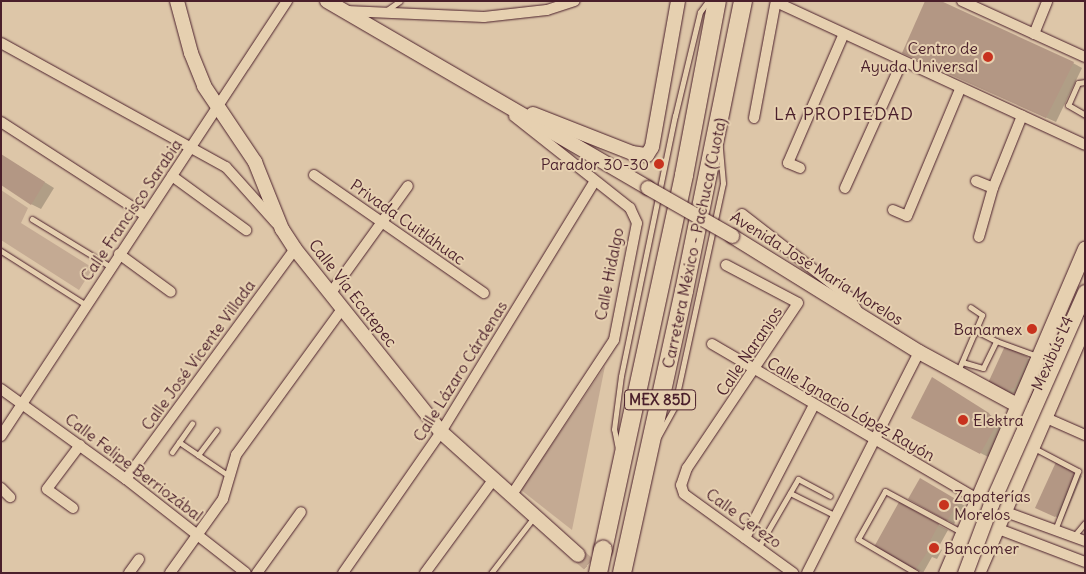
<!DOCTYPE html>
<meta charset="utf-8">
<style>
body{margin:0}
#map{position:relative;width:1086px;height:574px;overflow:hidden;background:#ddc6a8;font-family:Delius,sans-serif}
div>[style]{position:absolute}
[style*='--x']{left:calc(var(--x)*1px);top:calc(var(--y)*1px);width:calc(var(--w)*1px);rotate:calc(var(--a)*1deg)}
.green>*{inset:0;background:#c4aa93}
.shadow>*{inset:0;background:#0003}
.building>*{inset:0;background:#b39784}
.secondary-tunnel>*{height:14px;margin-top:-7px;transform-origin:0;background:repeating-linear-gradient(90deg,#c0a58f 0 14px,transparent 0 21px)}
.roads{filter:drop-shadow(0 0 1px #4a1f2b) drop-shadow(0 0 1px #4a1f2b)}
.lane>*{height:5px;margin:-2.5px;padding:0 2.5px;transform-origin:2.5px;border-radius:2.5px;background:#e6d0b0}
.street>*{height:10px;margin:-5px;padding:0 5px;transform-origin:5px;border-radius:5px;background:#e6d0b0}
.secondary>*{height:14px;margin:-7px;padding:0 7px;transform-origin:7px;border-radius:7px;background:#e6d0b0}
.primary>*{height:15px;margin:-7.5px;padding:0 7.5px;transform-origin:7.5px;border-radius:7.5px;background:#e6d0b0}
.highway>*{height:18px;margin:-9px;padding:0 9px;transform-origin:9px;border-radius:9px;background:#e6d0b0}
.bridges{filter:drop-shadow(0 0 1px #4a1f2b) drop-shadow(0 0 1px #4a1f2b)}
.secondary-bridge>*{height:14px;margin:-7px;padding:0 7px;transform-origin:7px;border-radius:7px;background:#e6d0b0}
.primary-bridge>*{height:15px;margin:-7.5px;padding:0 7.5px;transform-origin:7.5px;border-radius:7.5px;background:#e6d0b0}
.highway-bridge>*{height:18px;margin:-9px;padding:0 9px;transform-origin:9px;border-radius:9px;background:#e6d0b0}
.dots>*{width:14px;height:14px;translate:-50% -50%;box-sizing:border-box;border:2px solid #e6d0b0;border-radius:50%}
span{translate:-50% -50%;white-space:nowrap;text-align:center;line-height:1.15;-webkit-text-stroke:4px #e6d0b0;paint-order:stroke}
.shield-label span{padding:1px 4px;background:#e6d0b0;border:1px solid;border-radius:4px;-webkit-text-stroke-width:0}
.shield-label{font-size:15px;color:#4a1f2b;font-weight:700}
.poi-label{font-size:16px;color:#4a1f2b}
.right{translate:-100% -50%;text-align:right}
.left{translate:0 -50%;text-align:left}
.street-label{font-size:16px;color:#4a1f2b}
.neighbourhood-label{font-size:18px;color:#4a1f2b;letter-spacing:1px}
.frame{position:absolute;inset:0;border:2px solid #4a1f2b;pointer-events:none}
</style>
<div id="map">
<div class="green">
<div style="clip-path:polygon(1px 190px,28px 208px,21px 223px,93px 268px,79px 290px,1px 240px)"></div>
<div style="clip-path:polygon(605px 366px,572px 530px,521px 490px)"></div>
</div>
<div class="shadow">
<div style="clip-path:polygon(903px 53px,1073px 63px,1082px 68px,1056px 122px)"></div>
<div style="clip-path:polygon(1px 155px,54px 188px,41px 209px,31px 204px)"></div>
<div style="clip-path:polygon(1027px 358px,1034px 362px,1020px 392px,1012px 394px,996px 387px)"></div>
<div style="clip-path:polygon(942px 384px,998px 420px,1003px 434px,990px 458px,922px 422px)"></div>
<div style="clip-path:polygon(1076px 472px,1082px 476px,1063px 520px,1044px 511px)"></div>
<div style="clip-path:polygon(920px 480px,965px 506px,954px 524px,910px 499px)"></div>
<div style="clip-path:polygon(899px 504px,948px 530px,938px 548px,942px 550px,937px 559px,932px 557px,923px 573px,876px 547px)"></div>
</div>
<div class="building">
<div style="clip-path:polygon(925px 1px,941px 1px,1074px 62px,1046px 118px,902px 53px)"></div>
<div style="clip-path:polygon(1px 154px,45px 182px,31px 205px,1px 185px)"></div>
<div style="clip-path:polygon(1005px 346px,1028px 357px,1014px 388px,1004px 391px,988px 383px)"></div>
<div style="clip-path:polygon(932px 377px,989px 413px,993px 420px,994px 429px,980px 454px,911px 418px)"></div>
<div style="clip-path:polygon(1056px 462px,1076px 471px,1055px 517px,1035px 508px)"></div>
<div style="clip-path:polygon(920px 478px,959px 501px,947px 521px,908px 499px)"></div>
<div style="clip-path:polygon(899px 502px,939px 524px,930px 541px,933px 544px,915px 570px,874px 547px)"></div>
</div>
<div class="secondary-tunnel">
<div style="--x:578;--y:555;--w:28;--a:41"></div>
</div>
<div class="roads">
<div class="lane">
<div style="--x:384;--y:12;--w:19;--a:-35"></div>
<div style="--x:1085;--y:82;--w:7;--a:172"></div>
<div style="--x:1078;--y:83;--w:24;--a:114"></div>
<div style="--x:1068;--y:105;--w:20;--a:30"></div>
<div style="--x:32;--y:219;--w:92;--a:31.3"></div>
<div style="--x:1;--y:251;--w:101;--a:32.4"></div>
<div style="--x:996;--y:341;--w:44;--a:20.1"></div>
<div style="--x:962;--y:362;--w:22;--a:16"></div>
<div style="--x:983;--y:368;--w:30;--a:-64"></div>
<div style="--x:996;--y:341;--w:22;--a:-153"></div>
<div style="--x:958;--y:371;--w:61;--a:-66.8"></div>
<div style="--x:982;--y:315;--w:14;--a:-146"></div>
<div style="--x:658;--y:437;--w:33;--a:-61"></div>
<div style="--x:674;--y:408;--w:230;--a:-77.7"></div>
<div style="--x:723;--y:183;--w:38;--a:-95"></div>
<div style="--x:179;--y:442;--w:60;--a:34.2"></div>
<div style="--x:1034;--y:448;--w:50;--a:27.6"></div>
<div style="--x:1078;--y:471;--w:63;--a:111.3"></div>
<div style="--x:618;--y:449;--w:20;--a:-101"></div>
<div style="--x:614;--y:429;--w:53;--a:-82.5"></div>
<div style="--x:621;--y:376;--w:266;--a:-78.3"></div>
<div style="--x:675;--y:116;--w:107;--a:-76.5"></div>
<div style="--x:700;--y:12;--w:14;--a:-54"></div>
<div style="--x:172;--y:452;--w:35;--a:-55"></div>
<div style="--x:198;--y:455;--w:31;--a:-53"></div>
<div style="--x:790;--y:493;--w:51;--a:26.6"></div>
<div style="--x:1074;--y:536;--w:17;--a:-50"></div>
<div style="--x:758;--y:548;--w:80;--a:-59.9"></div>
<div style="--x:798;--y:479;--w:36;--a:28"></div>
<div style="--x:491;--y:573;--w:71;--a:-52.5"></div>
<div style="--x:916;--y:573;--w:67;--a:-149.6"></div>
<div style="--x:858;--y:539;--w:55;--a:-60.6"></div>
<div style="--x:885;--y:491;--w:86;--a:28.3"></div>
<div style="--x:956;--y:573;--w:62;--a:-68.4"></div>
</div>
<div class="street">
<div style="--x:962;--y:1;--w:135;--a:24.5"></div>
<div style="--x:776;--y:2;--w:340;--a:24.8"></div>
<div style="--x:346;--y:11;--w:138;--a:2.5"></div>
<div style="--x:484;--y:17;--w:63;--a:-6.3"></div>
<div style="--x:547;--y:10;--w:29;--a:-18"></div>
<div style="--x:1034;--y:34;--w:35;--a:-68"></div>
<div style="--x:1;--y:43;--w:257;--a:28.9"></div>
<div style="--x:226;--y:167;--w:75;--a:48.2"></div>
<div style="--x:754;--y:118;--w:119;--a:-79.4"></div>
<div style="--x:1;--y:122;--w:171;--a:32.9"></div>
<div style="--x:800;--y:168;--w:13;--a:-157"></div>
<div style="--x:788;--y:163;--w:138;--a:-66.6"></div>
<div style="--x:314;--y:175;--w:207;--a:34.8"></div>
<div style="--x:172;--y:176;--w:92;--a:36.1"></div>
<div style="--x:976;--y:181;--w:18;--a:22"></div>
<div style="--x:845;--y:188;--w:138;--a:-65.7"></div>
<div style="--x:893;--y:210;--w:15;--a:23"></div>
<div style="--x:907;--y:216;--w:138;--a:-67.3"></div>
<div style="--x:742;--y:214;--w:135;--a:37.8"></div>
<div style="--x:849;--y:297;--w:21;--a:59"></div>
<div style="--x:979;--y:237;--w:51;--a:-74.1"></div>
<div style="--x:993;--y:188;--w:78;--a:-68.1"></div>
<div style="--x:119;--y:254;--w:64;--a:36.2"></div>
<div style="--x:726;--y:265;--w:81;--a:27.8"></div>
<div style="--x:798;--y:303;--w:199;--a:123.9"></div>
<div style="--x:687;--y:468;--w:18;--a:109"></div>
<div style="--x:681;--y:485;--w:9;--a:72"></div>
<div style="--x:684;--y:494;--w:135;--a:35.9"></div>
<div style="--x:330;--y:294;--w:133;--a:-54.2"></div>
<div style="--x:712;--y:344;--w:306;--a:30.3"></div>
<div style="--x:1;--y:389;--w:154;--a:35.8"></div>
<div style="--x:126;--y:479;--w:152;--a:38.1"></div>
<div style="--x:1044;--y:417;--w:45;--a:23.7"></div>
<div style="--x:1;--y:436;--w:521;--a:-56.68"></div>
<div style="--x:126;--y:479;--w:285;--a:-53.7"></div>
<div style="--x:1;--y:488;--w:13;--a:45"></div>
<div style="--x:511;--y:496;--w:187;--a:-56.6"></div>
<div style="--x:614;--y:340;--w:119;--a:-78.9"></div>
<div style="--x:637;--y:223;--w:17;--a:-115"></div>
<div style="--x:630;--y:208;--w:148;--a:-141.6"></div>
<div style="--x:73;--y:508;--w:32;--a:-144"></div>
<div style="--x:47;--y:489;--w:55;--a:-53.1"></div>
<div style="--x:1003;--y:511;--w:87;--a:20.1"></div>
<div style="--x:996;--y:528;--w:95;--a:20.9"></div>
<div style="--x:745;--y:538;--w:150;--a:-62.6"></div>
<div style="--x:129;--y:573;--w:17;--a:-54"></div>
<div style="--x:170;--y:573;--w:91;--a:-54.4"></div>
<div style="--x:223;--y:499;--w:46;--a:-73.5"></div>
<div style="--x:236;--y:455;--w:180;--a:-54"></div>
<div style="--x:257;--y:573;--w:75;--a:-54.2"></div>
<div style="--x:343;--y:573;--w:172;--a:-55.2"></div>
<div style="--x:441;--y:432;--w:294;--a:-58.5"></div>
<div style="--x:425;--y:573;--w:115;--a:-53.8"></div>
<div style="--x:807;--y:573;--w:248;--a:-63.1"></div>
</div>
<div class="secondary">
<div style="--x:177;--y:1;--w:54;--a:74.9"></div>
<div style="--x:191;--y:53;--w:35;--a:68"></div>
<div style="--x:204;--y:86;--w:92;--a:56.1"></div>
<div style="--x:255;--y:162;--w:72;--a:68.1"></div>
<div style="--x:282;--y:229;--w:24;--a:57"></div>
<div style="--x:295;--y:249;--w:234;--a:51.4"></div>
<div style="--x:441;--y:432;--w:184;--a:41.9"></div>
<div style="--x:327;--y:1;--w:371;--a:30.2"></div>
<div style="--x:533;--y:114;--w:106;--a:21.5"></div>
<div style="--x:632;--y:153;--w:15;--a:8"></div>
<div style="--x:647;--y:155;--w:9;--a:-58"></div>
<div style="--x:652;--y:147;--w:148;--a:-79.9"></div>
<div style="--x:732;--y:236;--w:220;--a:31.8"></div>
<div style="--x:919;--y:352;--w:124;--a:28.4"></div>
</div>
<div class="primary">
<div style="--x:946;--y:573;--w:353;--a:-66.8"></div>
<div style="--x:977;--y:573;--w:272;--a:-66.6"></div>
</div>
<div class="highway">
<div style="--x:603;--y:550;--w:384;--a:-77.8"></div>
<div style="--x:684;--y:175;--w:177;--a:-79.3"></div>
<div style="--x:622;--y:573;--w:289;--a:-77.6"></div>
<div style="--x:684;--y:291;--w:296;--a:-78.5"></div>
</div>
</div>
<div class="bridges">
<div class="secondary-bridge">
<div style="--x:648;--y:188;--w:97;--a:29.7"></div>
</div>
<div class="primary-bridge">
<div style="--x:965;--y:573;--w:74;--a:-69.4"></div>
<div style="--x:991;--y:504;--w:232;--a:-66.1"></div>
</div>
<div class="highway-bridge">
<div style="--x:598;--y:573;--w:24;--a:-78"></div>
</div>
</div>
<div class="dots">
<div style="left:988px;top:57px;background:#c8321e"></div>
<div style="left:659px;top:164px;background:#c8321e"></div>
<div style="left:1032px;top:329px;background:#c8321e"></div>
<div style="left:963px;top:420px;background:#c8321e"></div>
<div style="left:944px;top:505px;background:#c8321e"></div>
<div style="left:934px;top:548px;background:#c8321e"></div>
</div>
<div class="shield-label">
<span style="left:660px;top:400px">MEX 85D</span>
</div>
<div class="poi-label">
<span class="right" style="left:978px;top:57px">Centro de<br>Ayuda Universal</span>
<span class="right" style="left:649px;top:164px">Parador 30-30</span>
<span class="right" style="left:1022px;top:329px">Banamex</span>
<span class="left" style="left:973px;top:420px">Elektra</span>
<span class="left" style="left:954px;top:505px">Zapaterías<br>Morelos</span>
<span class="left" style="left:944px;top:548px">Bancomer</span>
</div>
<div class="street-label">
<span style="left:131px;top:210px;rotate:-56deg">Calle Francisco Sarabia</span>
<span style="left:408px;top:222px;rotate:35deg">Privada Cuitláhuac</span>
<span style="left:694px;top:243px;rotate:-78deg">Carretera México - Pachuca (Cuota)</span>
<span style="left:817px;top:268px;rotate:32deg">Avenida José María Morelos</span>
<span style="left:609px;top:274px;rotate:-79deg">Calle Hidalgo</span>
<span style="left:353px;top:293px;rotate:52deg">Calle Vía Ecatepec</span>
<span style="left:749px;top:351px;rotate:-56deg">Calle Naranjos</span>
<span style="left:1052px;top:353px;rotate:-66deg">Mexibús L4</span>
<span style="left:198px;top:355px;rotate:-54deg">Calle José Vicente Villada</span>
<span style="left:460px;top:371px;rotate:-58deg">Calle Lázaro Cárdenas</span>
<span style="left:851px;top:409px;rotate:30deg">Calle Ignacio López Rayón</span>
<span style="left:134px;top:467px;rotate:37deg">Calle Felipe Berriozábal</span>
<span style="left:744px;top:518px;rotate:36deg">Calle Cerezo</span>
</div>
<div class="neighbourhood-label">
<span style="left:844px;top:114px">LA PROPIEDAD</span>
</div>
<div class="frame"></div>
</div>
